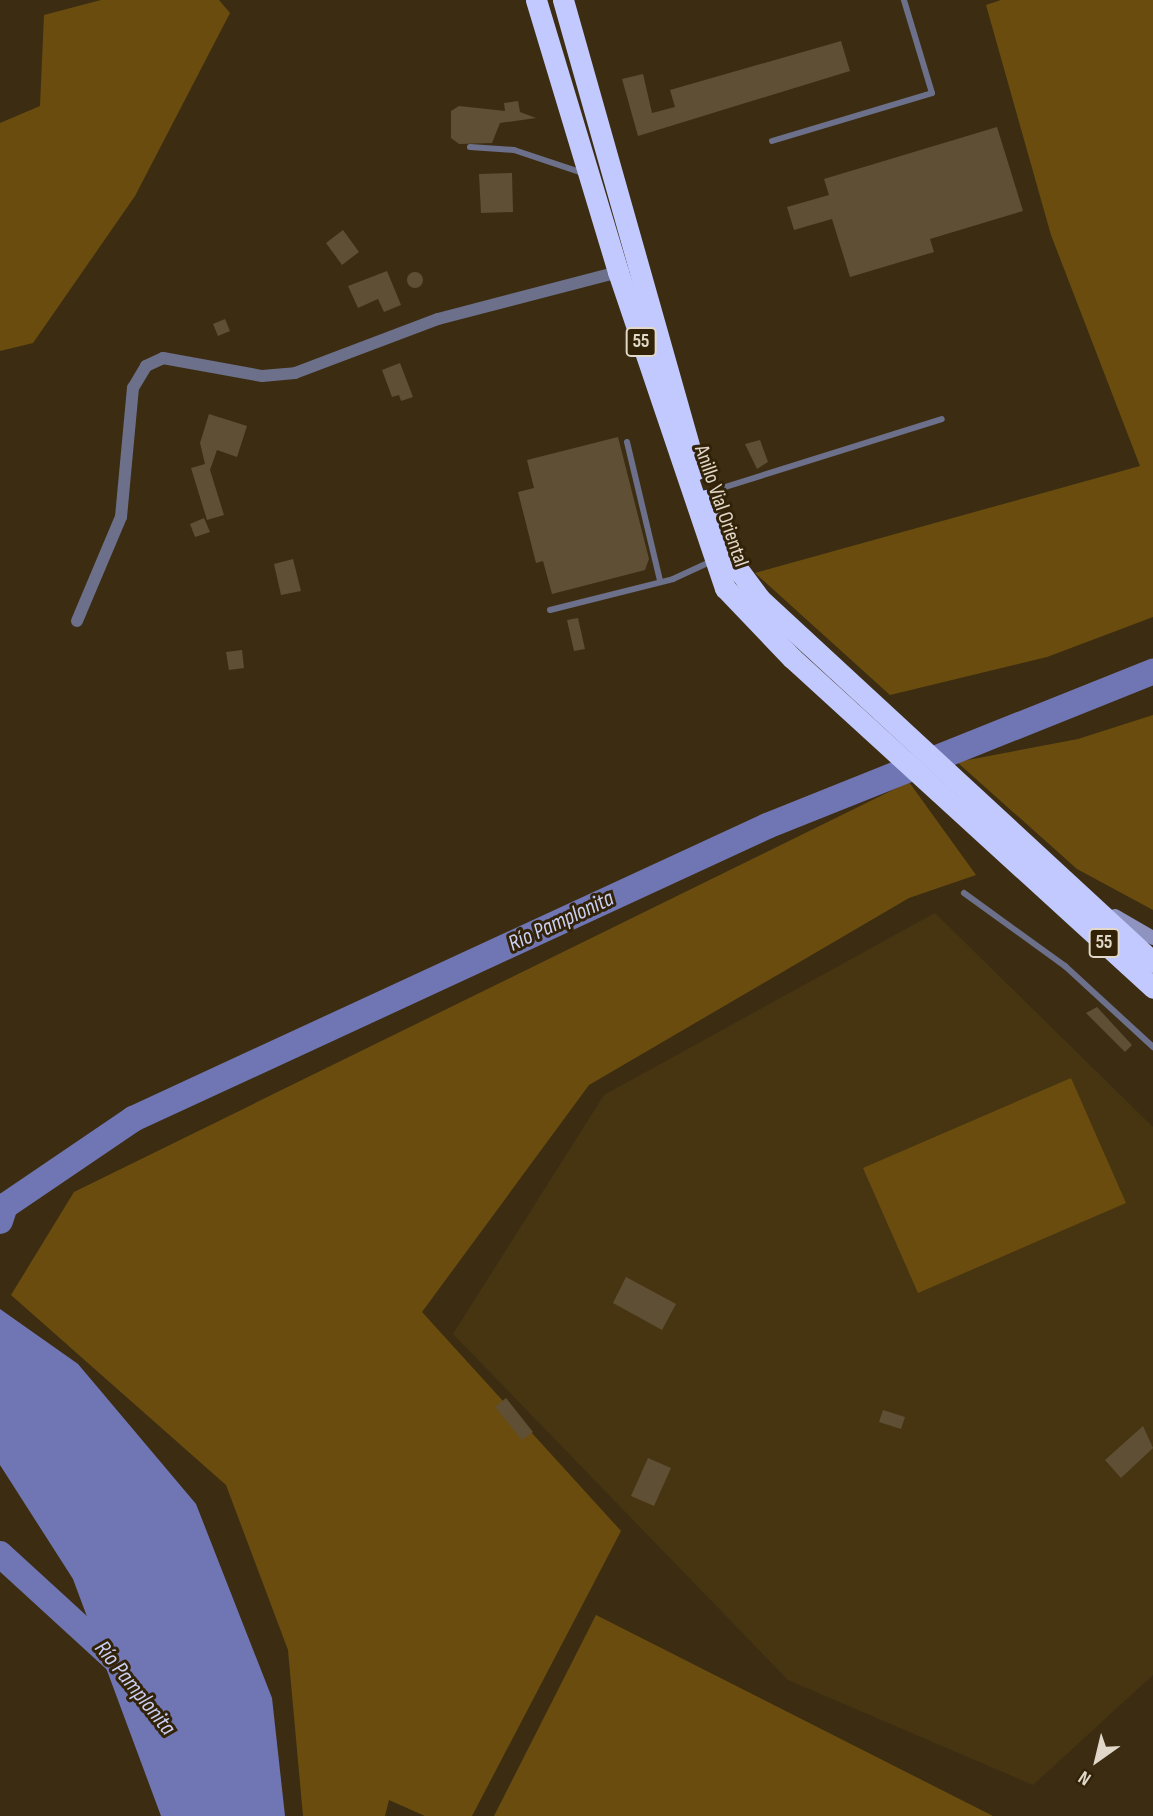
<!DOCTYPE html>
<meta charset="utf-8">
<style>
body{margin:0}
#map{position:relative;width:1153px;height:1816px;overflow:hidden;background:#3c2d12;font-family:"Sofia Sans Condensed",sans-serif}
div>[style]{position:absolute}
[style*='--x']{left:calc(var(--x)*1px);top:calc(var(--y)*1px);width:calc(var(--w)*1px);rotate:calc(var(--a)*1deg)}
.built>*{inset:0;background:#473512}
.green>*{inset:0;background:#6a4d0e}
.water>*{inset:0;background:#7076b4}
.river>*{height:26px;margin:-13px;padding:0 13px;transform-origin:13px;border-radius:13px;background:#7076b4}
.building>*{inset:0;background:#5f4f34}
.round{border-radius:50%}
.lane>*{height:6px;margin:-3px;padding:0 3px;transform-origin:3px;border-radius:3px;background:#6c708b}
.street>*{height:12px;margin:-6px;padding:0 6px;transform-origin:6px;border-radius:6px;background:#6c708b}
.secondary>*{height:14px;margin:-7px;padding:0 7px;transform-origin:7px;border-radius:7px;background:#8e93bf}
.highway>*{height:21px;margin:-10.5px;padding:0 10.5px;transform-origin:10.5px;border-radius:10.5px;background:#c2c9ff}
span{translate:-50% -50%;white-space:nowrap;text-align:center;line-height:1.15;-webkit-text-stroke:6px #322308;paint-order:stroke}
.shield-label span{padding:2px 5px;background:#322308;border:2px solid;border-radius:5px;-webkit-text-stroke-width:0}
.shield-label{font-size:19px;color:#e1d8c9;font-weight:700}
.street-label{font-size:21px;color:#e1d8c9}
.water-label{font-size:23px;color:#cacff3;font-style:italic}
.north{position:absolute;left:1062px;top:1725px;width:70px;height:70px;-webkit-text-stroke:5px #322308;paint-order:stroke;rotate:214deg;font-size:19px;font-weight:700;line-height:28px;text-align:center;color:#e1d8c9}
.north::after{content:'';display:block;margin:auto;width:24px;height:32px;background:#e1d8c9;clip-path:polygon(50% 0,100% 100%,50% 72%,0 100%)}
</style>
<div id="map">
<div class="built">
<div style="clip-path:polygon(935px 913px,1153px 1127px,1153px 1675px,1033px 1785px,788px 1680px,453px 1334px,604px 1095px)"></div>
</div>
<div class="green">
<div style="clip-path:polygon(101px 0,219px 0,230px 13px,135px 196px,33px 343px,0 351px,0 123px,40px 106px,44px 15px)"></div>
<div style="clip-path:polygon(1001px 0,1153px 0,1153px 617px,1047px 657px,890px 695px,755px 573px,1140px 466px,1051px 235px,986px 5px)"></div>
<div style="clip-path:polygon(1153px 715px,1153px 910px,1077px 869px,957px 762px,1078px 739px)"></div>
<div style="clip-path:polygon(909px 782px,976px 875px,909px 898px,589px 1085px,422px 1312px,621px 1531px,472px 1816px,425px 1816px,389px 1800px,385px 1816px,303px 1816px,288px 1650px,226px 1485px,11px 1295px,74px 1192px)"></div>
<div style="clip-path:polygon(1071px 1078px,1126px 1203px,918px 1293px,863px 1168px)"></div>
<div style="clip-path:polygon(596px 1615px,993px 1816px,494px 1816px)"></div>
</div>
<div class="water">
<div style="clip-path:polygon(0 1309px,78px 1364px,196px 1504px,272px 1698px,285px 1816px,161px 1816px,73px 1579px,0 1465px)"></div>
</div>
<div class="river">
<div style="--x:0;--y:1221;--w:16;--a:-72"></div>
<div style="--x:5;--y:1206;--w:155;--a:-34.2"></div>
<div style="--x:133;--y:1119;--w:698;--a:-24.8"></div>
<div style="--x:767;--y:826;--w:416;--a:-21.8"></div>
<div style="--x:0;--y:1554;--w:163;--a:42.5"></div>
</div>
<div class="building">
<div style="clip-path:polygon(841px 41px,850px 71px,638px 136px,622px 79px,643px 74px,652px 113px,675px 107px,670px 90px)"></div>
<div style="clip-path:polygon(518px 101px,520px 112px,536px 118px,500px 123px,492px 143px,459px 144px,451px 138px,451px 111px,459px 106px,505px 111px,504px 103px)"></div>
<div style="clip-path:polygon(997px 127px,1023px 211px,930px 239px,934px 252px,850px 277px,832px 219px,794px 230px,787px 207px,829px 195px,824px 179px)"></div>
<div style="clip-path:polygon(512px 173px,513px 212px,481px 213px,479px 174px)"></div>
<div style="clip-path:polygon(343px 230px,359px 252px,342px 265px,326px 243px)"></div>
<div style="clip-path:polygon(387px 271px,401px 305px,384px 312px,378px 299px,358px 308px,348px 286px)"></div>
<div class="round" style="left:407px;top:272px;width:16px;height:16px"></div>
<div style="clip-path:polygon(225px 319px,230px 331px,218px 336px,213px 324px)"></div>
<div style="clip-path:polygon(400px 363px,413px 397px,401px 401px,399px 395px,392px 397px,382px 370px)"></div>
<div style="clip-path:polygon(209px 414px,247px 426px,237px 457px,217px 450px,210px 470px,224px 515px,207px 520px,191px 468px,205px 464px,200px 443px)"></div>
<div style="clip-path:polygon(618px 437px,649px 559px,645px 570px,552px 594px,543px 561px,536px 563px,518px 492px,534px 488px,527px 460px)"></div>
<div style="clip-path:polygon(760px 440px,768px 462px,757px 469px,745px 444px)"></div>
<div style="clip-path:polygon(204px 518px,210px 532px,195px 537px,190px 524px)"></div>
<div style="clip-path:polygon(293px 559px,301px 591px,281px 595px,274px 564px)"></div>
<div style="clip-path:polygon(578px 618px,585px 649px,574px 651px,567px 620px)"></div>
<div style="clip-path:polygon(242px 650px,244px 668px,229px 670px,226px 652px)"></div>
<div style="clip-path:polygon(1097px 1007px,1132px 1045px,1125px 1052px,1086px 1013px)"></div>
<div style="clip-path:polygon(626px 1277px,676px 1304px,662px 1330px,613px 1303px)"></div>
<div style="clip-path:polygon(506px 1398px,533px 1432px,522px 1440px,495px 1407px)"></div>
<div style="clip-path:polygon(883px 1410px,905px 1417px,901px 1429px,879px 1422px)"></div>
<div style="clip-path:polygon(1143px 1426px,1153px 1448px,1121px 1478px,1105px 1460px)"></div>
<div style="clip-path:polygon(648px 1458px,671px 1468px,654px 1506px,631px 1496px)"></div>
</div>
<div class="lane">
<div style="--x:772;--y:141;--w:167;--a:-16.7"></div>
<div style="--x:932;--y:93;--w:97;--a:-106.8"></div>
<div style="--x:470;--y:147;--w:44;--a:3.9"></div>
<div style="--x:514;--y:150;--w:73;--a:18.4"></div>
<div style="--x:627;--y:442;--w:143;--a:76.6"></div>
<div style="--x:706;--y:493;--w:247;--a:-17.4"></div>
<div style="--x:550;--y:610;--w:127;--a:-14.1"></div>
<div style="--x:673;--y:579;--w:43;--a:-24.8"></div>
<div style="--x:964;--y:893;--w:125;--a:35.9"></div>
<div style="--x:1065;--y:966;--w:120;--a:42.6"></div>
</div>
<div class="street">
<div style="--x:77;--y:621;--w:113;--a:-67.1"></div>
<div style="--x:121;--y:517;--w:130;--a:-84.7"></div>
<div style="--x:133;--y:388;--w:26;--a:-59"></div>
<div style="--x:146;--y:366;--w:19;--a:-25"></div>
<div style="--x:163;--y:358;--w:101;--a:10.3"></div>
<div style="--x:262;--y:376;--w:33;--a:-5"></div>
<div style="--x:295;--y:373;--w:153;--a:-20.7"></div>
<div style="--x:438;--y:319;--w:186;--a:-14.6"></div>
</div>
<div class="secondary">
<div style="--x:1115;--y:916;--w:44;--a:30.1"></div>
</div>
<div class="highway">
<div style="--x:536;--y:0;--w:284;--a:73.2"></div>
<div style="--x:618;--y:272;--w:334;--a:71.3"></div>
<div style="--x:725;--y:588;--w:97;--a:46.3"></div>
<div style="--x:792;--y:658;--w:489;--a:42.4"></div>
<div style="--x:563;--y:0;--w:488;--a:74.2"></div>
<div style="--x:706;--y:500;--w:57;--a:69.3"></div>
<div style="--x:726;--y:553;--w:57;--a:53.5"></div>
<div style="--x:760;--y:599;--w:535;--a:42.73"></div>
</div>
<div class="shield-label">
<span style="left:641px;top:342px">55</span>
<span style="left:1104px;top:943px">55</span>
</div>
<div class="street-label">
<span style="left:721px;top:506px;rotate:71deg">Anillo Vial Oriental</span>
</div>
<div class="water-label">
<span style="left:561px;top:921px;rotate:-25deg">Río Pamplonita</span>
<span style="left:135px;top:1688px;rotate:51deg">Río Pamplonita</span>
</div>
<div class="north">N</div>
</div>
